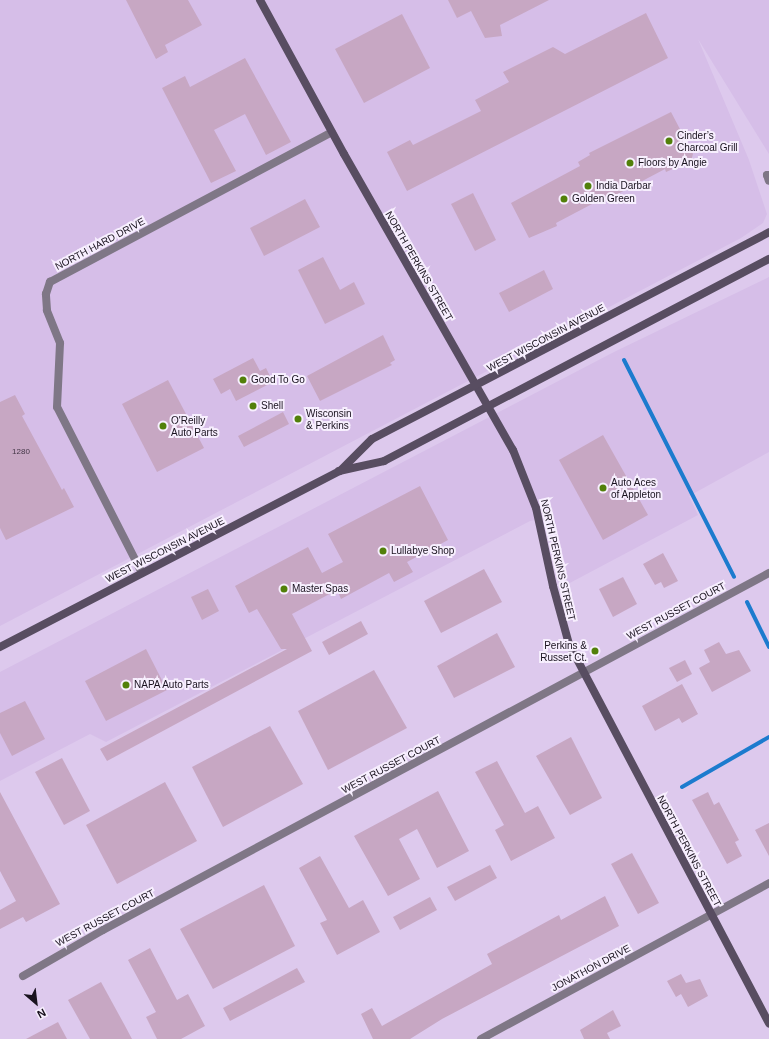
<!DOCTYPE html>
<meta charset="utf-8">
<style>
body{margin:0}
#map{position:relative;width:769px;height:1039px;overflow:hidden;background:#ddc9ed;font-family:Arial,sans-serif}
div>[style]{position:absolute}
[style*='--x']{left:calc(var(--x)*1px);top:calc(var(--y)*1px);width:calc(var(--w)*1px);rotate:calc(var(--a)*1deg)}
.built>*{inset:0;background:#d6bee8}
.stream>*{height:4px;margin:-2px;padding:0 2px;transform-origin:2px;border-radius:2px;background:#1c7bce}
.building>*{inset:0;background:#c7a7c3}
.street>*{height:8px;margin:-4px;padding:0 4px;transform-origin:4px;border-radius:4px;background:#7f7786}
.secondary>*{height:8px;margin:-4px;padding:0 4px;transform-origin:4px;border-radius:4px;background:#584d61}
.dots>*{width:11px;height:11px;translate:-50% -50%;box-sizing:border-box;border:2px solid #f7effe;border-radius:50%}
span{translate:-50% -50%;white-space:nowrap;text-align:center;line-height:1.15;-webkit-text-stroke:4px #f7effe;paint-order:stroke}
.number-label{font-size:8px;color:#443747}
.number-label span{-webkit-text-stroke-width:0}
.poi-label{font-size:10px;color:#19121e}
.left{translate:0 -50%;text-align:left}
.right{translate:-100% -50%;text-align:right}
.street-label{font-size:10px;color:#19121e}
.north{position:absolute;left:16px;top:983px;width:40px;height:40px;-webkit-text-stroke:3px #f7effe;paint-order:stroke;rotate:152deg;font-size:11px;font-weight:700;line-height:16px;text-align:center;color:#19121e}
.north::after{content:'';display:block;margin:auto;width:14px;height:18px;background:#19121e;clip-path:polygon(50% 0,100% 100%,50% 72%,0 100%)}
</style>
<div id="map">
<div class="built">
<div style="clip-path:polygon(0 0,769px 0,769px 154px,698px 39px,749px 160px,767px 214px,763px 223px,741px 238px,0 626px)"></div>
<div style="clip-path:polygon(769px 277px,769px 452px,689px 496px,698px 515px,566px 585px,553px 516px,530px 521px,106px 742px,90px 734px,0 781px,0 672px,614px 352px)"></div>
</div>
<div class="stream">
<div style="--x:624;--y:360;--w:243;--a:63.1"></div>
<div style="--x:747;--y:602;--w:50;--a:63.9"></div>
<div style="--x:682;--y:787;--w:100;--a:-29.9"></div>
</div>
<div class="building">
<div style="clip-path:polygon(126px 0,188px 0,202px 25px,165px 45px,168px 52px,156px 59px)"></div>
<div style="clip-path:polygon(448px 0,549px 0,500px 25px,502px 36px,485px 38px,471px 11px,457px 18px)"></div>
<div style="clip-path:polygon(646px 13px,668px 58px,407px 191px,387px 152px,410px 140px,413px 145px,481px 111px,475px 100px,509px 82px,503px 72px,553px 47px,565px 54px)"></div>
<div style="clip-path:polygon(402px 14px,430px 68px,364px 103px,335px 49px)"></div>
<div style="clip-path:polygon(245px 58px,291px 142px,266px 155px,245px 114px,214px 130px,236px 171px,211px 183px,162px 88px,185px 76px,190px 87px)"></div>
<div style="clip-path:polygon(671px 112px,693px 154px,691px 161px,666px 172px,665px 169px,612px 197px,611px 194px,556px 223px,557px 226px,529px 238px,511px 203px,580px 166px,578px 162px,590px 155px,589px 153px)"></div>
<div style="clip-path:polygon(473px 193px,496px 240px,475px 251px,451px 204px)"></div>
<div style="clip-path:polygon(305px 199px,320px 227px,264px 256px,250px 228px)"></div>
<div style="clip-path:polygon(323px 257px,340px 290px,354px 282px,365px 304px,325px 324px,298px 270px)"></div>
<div style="clip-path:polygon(544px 270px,553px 289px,509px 312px,499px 293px)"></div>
<div style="clip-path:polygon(383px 335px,395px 360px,390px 363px,392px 365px,320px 401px,307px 376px)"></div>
<div style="clip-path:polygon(253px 358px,260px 371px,266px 368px,273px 382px,236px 401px,230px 389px,221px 394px,213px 379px)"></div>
<div style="clip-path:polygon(168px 380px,204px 448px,157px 472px,122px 404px)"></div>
<div style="clip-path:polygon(15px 395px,25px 414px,22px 416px,62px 490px,64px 488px,74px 507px,6px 540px,0 528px,0 402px)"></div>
<div style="clip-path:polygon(283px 412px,289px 424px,244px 447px,238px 436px)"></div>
<div style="clip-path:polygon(603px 435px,648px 515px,603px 540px,559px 460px)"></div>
<div style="clip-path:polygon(420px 486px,448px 540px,407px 562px,413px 572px,394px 582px,389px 573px,341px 599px,337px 590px,292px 614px,312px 651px,107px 761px,100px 749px,287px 649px,281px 649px,257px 609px,249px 613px,235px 586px,308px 547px,322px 573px,343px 562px,328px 534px)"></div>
<div style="clip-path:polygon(663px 553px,678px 581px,664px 588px,661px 582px,655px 585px,643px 564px)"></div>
<div style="clip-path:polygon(484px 569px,502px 602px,441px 633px,424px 601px)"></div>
<div style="clip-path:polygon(623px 577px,637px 604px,613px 617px,599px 589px)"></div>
<div style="clip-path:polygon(208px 589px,219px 611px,202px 620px,191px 597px)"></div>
<div style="clip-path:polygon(361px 621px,368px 634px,329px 655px,322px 642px)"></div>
<div style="clip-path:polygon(497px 633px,515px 667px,454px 698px,437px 666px)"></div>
<div style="clip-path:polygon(719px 642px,726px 654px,739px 650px,751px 671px,712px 692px,699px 668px,710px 662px,704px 650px)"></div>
<div style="clip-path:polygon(146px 649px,167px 690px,106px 721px,85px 681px)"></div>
<div style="clip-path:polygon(685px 660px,692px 674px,677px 682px,669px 668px)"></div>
<div style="clip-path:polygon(374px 670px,407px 728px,328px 770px,298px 711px)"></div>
<div style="clip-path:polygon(682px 684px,698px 714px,682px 723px,679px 718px,655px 731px,642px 706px)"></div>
<div style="clip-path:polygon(25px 701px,45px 739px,12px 756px,0 733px,0 713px)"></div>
<div style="clip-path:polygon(270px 726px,303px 784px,223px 827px,192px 767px)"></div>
<div style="clip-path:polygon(571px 737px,602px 798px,570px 815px,536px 756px)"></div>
<div style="clip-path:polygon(62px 758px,90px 811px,64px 825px,35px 772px)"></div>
<div style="clip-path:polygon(497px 761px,525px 813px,538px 806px,555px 838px,511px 861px,495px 830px,504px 825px,475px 772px)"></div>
<div style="clip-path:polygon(165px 782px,197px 841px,117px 884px,86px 825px)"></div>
<div style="clip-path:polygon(438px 791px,469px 851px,437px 868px,417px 829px,399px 839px,420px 879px,388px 896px,354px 836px)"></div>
<div style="clip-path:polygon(0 792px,60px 904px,26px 922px,23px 917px,0 929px,0 910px,16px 901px,0 871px)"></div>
<div style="clip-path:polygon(708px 792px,714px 805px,719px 802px,739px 840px,735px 842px,742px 856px,727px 864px,692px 800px)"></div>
<div style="clip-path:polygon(769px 823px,769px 856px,755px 830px)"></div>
<div style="clip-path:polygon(632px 853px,659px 903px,638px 914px,611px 864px)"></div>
<div style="clip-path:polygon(320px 856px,349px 908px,363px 900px,380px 932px,337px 955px,320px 923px,327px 920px,299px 868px)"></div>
<div style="clip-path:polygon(490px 865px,497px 878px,455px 901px,447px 887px)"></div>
<div style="clip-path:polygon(264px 885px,295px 946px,213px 989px,180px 929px)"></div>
<div style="clip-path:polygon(605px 896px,619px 926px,442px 1019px,410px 1039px,373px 1039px,361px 1014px,372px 1008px,382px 1026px,492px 964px,487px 954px,559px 915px,561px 920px)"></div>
<div style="clip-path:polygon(430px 897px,437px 910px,400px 930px,393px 917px)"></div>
<div style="clip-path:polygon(150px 948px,177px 1000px,188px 994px,205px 1026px,181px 1039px,157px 1039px,146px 1017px,156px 1012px,128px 960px)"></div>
<div style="clip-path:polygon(297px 968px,305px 982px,230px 1021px,223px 1008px)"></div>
<div style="clip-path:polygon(681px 974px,686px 983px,700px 979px,708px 996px,688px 1007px,681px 994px,676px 997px,667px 981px)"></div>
<div style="clip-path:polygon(101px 982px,124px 1024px,132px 1039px,90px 1039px,68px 1000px)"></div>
<div style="clip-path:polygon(613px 1010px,621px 1026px,607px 1033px,610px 1039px,584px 1039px,580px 1030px)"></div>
<div style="clip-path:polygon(58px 1022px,67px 1039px,26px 1039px)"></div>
</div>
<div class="street">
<div style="--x:769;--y:175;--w:2;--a:180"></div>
<div style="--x:767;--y:175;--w:6;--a:72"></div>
<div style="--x:142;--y:573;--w:186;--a:-117.1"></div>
<div style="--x:57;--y:407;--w:64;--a:-87.3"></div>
<div style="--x:60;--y:343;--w:35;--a:-112"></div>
<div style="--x:47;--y:310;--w:16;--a:-94"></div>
<div style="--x:46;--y:294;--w:13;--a:-72"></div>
<div style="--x:50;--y:282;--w:319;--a:-28"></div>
<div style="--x:23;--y:976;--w:92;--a:-29.9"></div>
<div style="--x:103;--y:930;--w:756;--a:-28.19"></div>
<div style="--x:481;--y:1039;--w:328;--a:-28.4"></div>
</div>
<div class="secondary">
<div style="--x:260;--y:0;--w:175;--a:61.4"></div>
<div style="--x:344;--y:154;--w:341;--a:60.3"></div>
<div style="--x:513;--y:450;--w:62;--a:68.4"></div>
<div style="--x:536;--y:508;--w:80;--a:77.7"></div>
<div style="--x:553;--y:586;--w:60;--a:74.6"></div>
<div style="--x:569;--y:644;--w:429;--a:62.2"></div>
<div style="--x:340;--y:471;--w:45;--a:-45"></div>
<div style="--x:372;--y:439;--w:448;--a:-27.5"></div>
<div style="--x:0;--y:647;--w:382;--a:-27.4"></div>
<div style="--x:339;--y:471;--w:46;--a:-12.5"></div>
<div style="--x:384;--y:461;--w:435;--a:-27.7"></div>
</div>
<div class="dots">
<div style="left:669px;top:141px;background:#52800a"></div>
<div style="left:630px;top:163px;background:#52800a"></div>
<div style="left:588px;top:186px;background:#52800a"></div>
<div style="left:564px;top:199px;background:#52800a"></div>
<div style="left:243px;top:380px;background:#52800a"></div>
<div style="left:253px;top:406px;background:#52800a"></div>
<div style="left:298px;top:419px;background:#52800a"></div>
<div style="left:163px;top:426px;background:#52800a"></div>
<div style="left:603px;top:488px;background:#52800a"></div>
<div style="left:383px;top:551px;background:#52800a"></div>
<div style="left:284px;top:589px;background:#52800a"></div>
<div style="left:595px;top:651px;background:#52800a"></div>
<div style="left:126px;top:685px;background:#52800a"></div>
</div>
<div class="number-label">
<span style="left:21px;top:452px">1280</span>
</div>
<div class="poi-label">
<span class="left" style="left:677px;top:141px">Cinder’s<br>Charcoal Grill</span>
<span class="left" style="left:638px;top:163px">Floors by Angie</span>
<span class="left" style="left:596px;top:186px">India Darbar</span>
<span class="left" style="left:572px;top:199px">Golden Green</span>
<span class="left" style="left:251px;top:380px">Good To Go</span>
<span class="left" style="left:261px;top:406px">Shell</span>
<span class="left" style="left:306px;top:419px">Wisconsin<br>&amp; Perkins</span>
<span class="left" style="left:171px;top:426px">O'Reilly<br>Auto Parts</span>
<span class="left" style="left:611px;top:488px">Auto Aces<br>of Appleton</span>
<span class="left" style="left:391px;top:551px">Lullabye Shop</span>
<span class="left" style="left:292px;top:589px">Master Spas</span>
<span class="right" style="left:587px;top:651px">Perkins &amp;<br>Russet Ct.</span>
<span class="left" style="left:134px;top:685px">NAPA Auto Parts</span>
</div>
<div class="street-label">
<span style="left:100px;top:244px;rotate:-28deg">NORTH HARD DRIVE</span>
<span style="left:419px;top:266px;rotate:60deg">NORTH PERKINS STREET</span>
<span style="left:546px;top:338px;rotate:-28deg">WEST WISCONSIN AVENUE</span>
<span style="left:165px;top:550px;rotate:-27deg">WEST WISCONSIN AVENUE</span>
<span style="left:558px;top:560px;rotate:77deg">NORTH PERKINS STREET</span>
<span style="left:676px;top:611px;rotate:-28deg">WEST RUSSET COURT</span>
<span style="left:391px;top:765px;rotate:-28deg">WEST RUSSET COURT</span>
<span style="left:689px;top:851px;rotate:62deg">NORTH PERKINS STREET</span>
<span style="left:105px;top:918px;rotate:-28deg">WEST RUSSET COURT</span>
<span style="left:591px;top:968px;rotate:-28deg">JONATHON DRIVE</span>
</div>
<div class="north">N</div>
</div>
